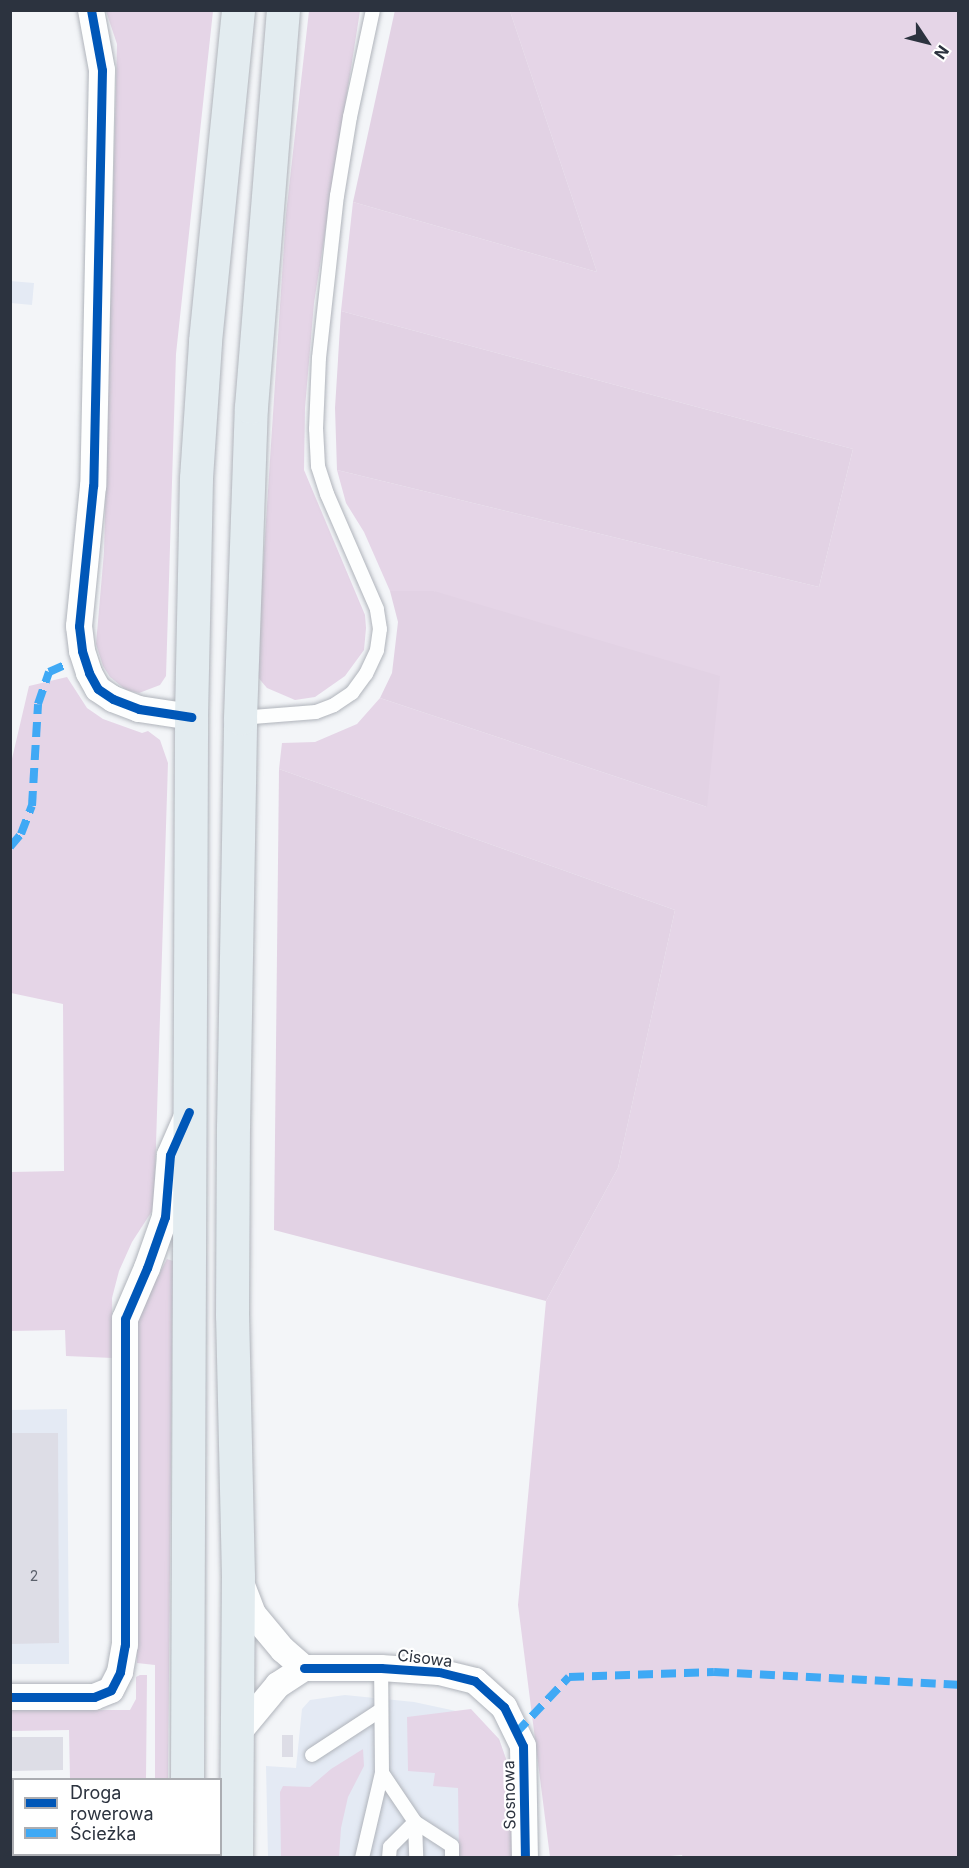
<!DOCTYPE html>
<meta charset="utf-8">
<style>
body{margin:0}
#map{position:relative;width:969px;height:1868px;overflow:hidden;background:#f3f5f8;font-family:Inter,sans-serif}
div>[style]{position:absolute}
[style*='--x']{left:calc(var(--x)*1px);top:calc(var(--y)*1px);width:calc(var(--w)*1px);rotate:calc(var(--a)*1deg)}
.built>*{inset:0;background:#e4eaf4}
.green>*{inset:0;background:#e5d5e7}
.forest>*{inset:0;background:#e2d2e4}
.building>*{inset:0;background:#dddde6}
.roads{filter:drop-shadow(0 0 2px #b0b4bb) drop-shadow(0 0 2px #b0b4bb)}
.service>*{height:14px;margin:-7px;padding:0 7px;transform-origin:7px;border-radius:7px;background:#fdfefe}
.minor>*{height:26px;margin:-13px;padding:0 13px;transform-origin:13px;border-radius:13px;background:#fdfefe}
.primary>*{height:33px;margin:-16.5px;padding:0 16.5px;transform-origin:16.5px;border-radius:16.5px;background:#e3ecf0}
.quiet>*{height:8px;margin-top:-4px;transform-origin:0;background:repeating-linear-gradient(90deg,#3fa9f5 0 15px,transparent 0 23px)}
.cycleway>*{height:9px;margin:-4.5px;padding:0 4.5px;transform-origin:4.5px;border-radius:4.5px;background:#0057b8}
span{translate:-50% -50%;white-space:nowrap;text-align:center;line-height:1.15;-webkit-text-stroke:4.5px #fff;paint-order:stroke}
.number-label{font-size:14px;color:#5c616c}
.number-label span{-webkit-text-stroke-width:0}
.street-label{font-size:16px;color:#2c333f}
.frame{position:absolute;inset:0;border:12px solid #2c333f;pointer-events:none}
.legend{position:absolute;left:12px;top:1778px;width:210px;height:78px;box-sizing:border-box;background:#fff;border:2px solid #abadb2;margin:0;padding:8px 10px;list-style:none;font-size:18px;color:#2c333f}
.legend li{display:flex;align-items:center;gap:12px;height:30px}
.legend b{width:30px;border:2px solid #abadb2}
.north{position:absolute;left:897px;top:12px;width:60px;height:60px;-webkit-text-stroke:4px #fff;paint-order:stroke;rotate:125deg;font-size:16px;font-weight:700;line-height:24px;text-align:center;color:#2c333f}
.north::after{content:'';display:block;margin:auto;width:21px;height:27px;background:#2c333f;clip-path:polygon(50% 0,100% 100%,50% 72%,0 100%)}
</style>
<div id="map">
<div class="built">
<div style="clip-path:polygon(10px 281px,34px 283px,32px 305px,11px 303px)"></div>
<div style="clip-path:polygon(67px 1409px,69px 1664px,11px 1664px,10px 1410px)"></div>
<div style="clip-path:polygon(345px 1695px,414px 1702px,456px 1711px,499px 1739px,513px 1779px,515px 1857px,268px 1857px,266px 1766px,296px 1768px,302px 1709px,310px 1700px)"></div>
</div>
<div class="green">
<div style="clip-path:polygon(106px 11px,213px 11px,176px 354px,166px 676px,160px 685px,139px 693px,126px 690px,110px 677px,103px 666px,96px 644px,104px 552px,117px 44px)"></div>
<div style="clip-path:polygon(309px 11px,360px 11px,314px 303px,305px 408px,304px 470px,365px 615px,366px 628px,364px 650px,345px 676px,315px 697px,295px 700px,267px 688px,256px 675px,286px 214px)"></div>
<div style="clip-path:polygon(510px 11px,958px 11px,958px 1857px,683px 1858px,682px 1855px,647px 1858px,550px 1857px,518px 1605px,546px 1301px,618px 1168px,675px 910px,279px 769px,282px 743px,315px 742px,357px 724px,380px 698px,707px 807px,434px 591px,390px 591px,364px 532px,346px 503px,337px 470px,819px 587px,853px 449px,341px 311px,353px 202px,597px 272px)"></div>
<div style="clip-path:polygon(67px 677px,87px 708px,103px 719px,142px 733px,148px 731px,160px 740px,168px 763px,154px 1208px,132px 1242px,119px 1271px,112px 1298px,113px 1358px,66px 1356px,65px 1330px,11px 1331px,11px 1172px,64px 1171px,63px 1004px,11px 993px,11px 763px,29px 686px)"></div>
<div style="clip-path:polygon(167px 1259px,173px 1261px,168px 1779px,155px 1779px,155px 1665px,137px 1663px,137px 1316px)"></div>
<div style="clip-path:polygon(140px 1675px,147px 1675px,146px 1779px,70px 1779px,69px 1730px,11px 1731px,11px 1710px,130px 1710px,136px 1699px,136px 1677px)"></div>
<div style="clip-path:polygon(471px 1709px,499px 1739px,513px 1779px,515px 1857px,459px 1857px,458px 1788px,433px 1786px,435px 1773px,408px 1771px,407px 1717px)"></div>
<div style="clip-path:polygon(363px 1749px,364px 1766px,348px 1797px,341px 1828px,339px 1857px,281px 1857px,280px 1792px,283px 1786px,310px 1787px,331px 1769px)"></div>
<div style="clip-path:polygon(146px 1855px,146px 1858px,71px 1857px,71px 1854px)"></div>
</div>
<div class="forest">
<div style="clip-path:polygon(395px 10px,510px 11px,597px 272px,353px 202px)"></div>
<div style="clip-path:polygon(341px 311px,853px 449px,819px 587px,337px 470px,335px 408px)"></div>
<div style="clip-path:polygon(390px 591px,434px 591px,720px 676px,707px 807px,380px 698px,392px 673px,398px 622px)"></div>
<div style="clip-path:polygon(279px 769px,675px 910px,618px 1168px,546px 1301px,274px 1230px)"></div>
</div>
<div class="building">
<div style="clip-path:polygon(10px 1433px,58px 1433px,59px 1643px,10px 1644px)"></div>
<div style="clip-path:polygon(282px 1735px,293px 1735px,293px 1757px,282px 1757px)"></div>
<div style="clip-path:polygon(10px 1737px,63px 1737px,63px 1770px,10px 1771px)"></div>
</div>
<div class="roads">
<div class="service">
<div style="--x:240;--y:718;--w:76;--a:-4.5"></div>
<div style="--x:316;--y:712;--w:19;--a:-21"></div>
<div style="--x:334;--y:705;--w:22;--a:-34"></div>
<div style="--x:352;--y:693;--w:24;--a:-54"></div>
<div style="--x:366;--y:674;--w:26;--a:-65"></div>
<div style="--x:377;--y:650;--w:21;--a:-82"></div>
<div style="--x:380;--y:629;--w:20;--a:-99"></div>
<div style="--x:377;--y:609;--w:125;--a:-113.5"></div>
<div style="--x:327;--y:494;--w:29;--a:-108"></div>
<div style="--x:318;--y:466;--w:37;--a:-93"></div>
<div style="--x:316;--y:429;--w:71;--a:-87.6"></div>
<div style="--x:319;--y:358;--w:163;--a:-83.7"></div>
<div style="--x:337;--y:196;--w:80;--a:-80.7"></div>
<div style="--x:350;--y:117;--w:109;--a:-77.9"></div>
<div style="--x:312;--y:1755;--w:82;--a:-33.1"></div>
<div style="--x:382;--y:1773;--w:59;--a:56"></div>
<div style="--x:415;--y:1822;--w:36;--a:88"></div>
<div style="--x:362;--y:1858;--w:87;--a:-76.8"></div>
<div style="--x:382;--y:1773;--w:105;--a:-90.5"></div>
<div style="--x:389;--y:1858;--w:11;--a:-85"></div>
<div style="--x:390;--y:1847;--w:35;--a:-45"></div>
<div style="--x:415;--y:1822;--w:44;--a:33"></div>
<div style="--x:452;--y:1846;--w:12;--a:90"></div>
</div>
<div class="minor">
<div style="--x:91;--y:10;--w:61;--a:79.6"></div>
<div style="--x:102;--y:70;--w:416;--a:91.2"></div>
<div style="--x:93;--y:486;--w:141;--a:95.7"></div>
<div style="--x:79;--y:626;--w:25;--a:83"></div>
<div style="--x:82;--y:651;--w:23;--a:72"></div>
<div style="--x:89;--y:673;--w:18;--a:61"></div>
<div style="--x:98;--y:689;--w:18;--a:34"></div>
<div style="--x:113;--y:699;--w:28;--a:21"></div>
<div style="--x:139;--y:709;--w:53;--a:8.7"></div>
<div style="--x:304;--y:1668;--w:77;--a:0"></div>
<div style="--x:381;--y:1668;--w:58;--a:3.9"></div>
<div style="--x:439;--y:1672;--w:37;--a:14"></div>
<div style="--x:475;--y:1681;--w:39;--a:42"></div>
<div style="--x:504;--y:1707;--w:43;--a:64"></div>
<div style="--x:523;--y:1746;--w:112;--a:89"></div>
<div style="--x:10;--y:1697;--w:84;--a:0"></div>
<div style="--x:94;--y:1697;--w:18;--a:-22"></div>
<div style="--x:111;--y:1690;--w:20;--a:-63"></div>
<div style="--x:120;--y:1672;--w:27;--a:-80"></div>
<div style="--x:125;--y:1645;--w:326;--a:-90"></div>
<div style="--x:125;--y:1319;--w:56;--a:-66.7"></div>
<div style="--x:147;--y:1268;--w:54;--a:-70.6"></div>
<div style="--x:165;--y:1217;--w:62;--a:-85.4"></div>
<div style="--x:170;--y:1155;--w:43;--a:-66.4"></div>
<div style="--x:239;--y:1732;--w:61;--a:-50.3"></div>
<div style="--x:278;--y:1685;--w:31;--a:-33"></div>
<div style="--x:304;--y:1668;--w:28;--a:-139"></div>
<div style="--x:283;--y:1650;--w:47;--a:-129.8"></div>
<div style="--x:253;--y:1614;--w:34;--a:-111"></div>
</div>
<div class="primary">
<div style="--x:187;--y:1780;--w:1063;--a:-89.78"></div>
<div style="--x:191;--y:717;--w:239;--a:-88.8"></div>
<div style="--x:196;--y:478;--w:137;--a:-86.2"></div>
<div style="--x:205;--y:341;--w:333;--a:-84.3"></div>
<div style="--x:187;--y:1858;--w:4;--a:-90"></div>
<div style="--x:236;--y:1858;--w:281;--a:-89.6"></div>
<div style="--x:238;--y:1577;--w:262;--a:-91.3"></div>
<div style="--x:232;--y:1315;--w:187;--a:-89.7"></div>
<div style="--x:233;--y:1128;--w:410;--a:-89"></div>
<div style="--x:240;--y:718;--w:311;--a:-88"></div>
<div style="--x:251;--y:407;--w:398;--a:-85.4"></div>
</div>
</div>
<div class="quiet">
<div style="--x:10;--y:847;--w:17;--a:-50"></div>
<div style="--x:21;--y:834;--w:30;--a:-69"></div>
<div style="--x:32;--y:806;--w:102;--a:-86.6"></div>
<div style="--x:38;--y:704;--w:34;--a:-71"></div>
<div style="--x:49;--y:672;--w:20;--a:-24"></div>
<div style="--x:516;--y:1733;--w:77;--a:-46.6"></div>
<div style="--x:569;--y:1677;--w:145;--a:-2"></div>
<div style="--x:714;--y:1672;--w:244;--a:3"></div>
</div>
<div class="cycleway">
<div style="--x:91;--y:10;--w:61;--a:79.6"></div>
<div style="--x:102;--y:70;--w:416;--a:91.2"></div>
<div style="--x:93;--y:486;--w:141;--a:95.7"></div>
<div style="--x:79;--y:626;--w:25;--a:83"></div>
<div style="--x:82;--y:651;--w:23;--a:72"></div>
<div style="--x:89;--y:673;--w:18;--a:61"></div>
<div style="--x:98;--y:689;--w:18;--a:34"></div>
<div style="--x:113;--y:699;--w:28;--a:21"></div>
<div style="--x:139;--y:709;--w:53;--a:8.7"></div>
<div style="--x:304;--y:1668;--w:77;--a:0"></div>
<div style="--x:381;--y:1668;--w:58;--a:3.9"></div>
<div style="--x:439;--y:1672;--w:37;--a:14"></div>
<div style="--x:475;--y:1681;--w:39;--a:42"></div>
<div style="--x:504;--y:1707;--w:43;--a:64"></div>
<div style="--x:523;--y:1746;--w:112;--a:89"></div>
<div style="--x:10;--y:1697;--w:84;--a:0"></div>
<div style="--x:94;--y:1697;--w:18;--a:-22"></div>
<div style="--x:111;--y:1690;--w:20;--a:-63"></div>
<div style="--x:120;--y:1672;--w:27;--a:-80"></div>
<div style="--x:125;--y:1645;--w:326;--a:-90"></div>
<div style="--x:125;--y:1319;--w:56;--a:-66.7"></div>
<div style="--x:147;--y:1268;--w:54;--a:-70.6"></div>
<div style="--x:165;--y:1217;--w:62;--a:-85.4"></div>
<div style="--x:170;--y:1155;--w:47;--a:-66.2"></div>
</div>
<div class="number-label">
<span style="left:34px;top:1576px">2</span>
</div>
<div class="street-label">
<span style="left:425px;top:1658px;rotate:7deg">Cisowa</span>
<span style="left:509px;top:1795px;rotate:-91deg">Sosnowa</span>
</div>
<div class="frame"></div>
<ul class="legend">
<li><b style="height:8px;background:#0057b8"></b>Droga rowerowa</li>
<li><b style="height:8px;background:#3fa9f5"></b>Ścieżka</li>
</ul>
<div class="north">N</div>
</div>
